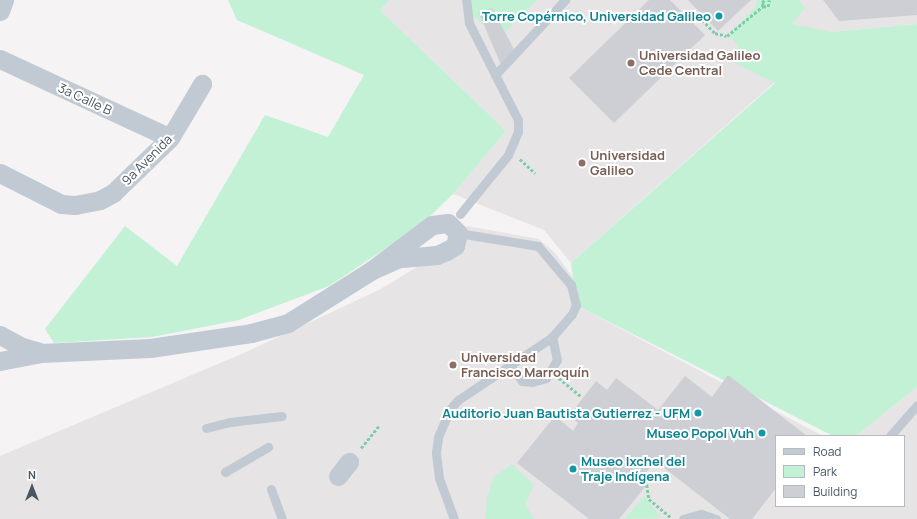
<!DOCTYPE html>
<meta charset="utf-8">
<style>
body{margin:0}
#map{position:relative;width:917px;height:519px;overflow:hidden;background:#f5f3f3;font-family:Manrope,sans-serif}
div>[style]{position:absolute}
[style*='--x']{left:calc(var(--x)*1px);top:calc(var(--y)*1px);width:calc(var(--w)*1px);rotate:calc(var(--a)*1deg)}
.education>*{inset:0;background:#e6e4e5}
.green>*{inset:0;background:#c3f1d5}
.building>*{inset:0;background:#cdcfd5}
.path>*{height:2.5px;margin-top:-1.25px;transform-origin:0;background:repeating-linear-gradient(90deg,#7ad0a6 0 3px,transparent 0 5px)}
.lane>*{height:9px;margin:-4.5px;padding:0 4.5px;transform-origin:4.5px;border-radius:4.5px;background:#c1cad2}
.street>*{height:19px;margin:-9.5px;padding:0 9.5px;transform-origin:9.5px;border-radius:9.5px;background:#c1cad2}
.dots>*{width:11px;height:11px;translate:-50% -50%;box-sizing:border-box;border:2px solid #fff;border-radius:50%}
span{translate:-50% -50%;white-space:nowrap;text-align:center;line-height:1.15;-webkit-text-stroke:4px #fff;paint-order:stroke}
.culture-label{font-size:13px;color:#0d838f;font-weight:700}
.right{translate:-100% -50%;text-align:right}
.left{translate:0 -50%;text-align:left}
.education-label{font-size:13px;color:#785e54;font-weight:700}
.street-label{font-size:13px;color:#4a5661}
.legend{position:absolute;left:775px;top:435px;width:130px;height:72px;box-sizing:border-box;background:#fff;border:1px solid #b7bbc0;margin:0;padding:5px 7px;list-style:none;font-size:12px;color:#4a5661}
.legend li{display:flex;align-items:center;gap:8px;height:20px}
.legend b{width:20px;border:1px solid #b7bbc0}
.north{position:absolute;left:12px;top:467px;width:40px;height:40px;-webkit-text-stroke:3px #fff;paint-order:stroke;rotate:0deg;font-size:11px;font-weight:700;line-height:16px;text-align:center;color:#4a5661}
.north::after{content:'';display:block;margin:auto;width:14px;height:18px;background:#4a5661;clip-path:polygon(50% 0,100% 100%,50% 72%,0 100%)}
</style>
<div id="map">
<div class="education">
<div style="clip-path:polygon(390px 0,917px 0,917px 24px,831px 32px,571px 263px,544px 230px,453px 194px,506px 131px,380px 10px)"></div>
<div style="clip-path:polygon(466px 226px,539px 239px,556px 254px,574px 279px,576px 305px,823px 436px,776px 436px,776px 506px,904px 506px,904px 436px,856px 436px,917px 387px,917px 519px,0 519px,0 456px,244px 353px,379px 290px,456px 243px)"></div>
</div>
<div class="green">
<div style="clip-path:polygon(228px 0,390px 0,380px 10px,506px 131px,453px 194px,421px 225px,329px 286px,239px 320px,152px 337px,54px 343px,45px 329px,125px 226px,177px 266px,265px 115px,328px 137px,364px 75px,237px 20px)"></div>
<div style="clip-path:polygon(469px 0,537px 0,499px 38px,470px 13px)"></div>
<div style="clip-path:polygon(757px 0,799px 0,805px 8px,792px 24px,831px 32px,917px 24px,917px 387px,856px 436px,833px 436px,576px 305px,571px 263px,775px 83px,731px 61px,738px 45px,729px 35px,756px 7px)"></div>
<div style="clip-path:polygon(512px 464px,534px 485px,525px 504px,534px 519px,485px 519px,487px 499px,493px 478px)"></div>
<div style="clip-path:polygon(644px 496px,661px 518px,625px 519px)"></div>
</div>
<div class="building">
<div style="clip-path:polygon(649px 0,670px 0,705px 35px,614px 123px,569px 78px)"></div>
<div style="clip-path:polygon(688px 0,751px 0,718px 31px)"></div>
<div style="clip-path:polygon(823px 0,917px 0,917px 15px,839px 21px)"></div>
<div style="clip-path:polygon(492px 8px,515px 51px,501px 65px,479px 13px)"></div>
<div style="clip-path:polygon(728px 375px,807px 436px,776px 436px,776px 488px,752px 519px,730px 519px,655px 461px,644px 475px,634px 468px,629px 474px,645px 487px,619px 519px,589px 519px,517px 463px,555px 416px,573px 431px,578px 423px,569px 416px,596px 381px,607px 390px,616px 378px,658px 410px,685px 376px,712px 397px)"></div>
</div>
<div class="path">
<div style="--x:763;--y:6;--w:4;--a:-104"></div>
<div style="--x:762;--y:2;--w:4;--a:-34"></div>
<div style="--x:694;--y:21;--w:7;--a:-45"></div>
<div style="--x:699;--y:16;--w:23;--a:47"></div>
<div style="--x:715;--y:33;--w:12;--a:14"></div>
<div style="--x:727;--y:36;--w:47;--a:-39.8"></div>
<div style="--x:763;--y:6;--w:5;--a:11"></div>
<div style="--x:768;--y:7;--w:7;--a:-82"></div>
<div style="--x:520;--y:159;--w:21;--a:43"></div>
<div style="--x:559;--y:378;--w:30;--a:40"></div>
<div style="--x:361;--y:448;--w:28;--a:-51"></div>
<div style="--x:635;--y:475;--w:16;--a:40"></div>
<div style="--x:647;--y:485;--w:14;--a:82"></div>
<div style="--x:649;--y:499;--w:30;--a:40"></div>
</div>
<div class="lane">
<div style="--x:495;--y:75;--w:103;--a:-47"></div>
<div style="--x:460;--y:214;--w:76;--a:-50.9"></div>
<div style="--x:508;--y:155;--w:25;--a:-67"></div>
<div style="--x:518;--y:132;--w:12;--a:-90"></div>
<div style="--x:518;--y:120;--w:109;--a:-116.8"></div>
<div style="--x:469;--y:23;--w:23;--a:-97"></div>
<div style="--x:510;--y:366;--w:19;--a:51"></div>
<div style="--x:522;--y:381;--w:10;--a:6"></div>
<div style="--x:532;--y:382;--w:15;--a:-16"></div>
<div style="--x:546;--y:378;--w:21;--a:-59"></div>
<div style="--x:557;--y:360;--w:24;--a:-102"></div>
<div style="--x:206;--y:428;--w:25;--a:-14"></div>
<div style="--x:230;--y:422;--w:52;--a:-6.6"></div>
<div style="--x:890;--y:436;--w:41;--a:-48.9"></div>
<div style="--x:225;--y:472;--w:50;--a:-30.2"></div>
<div style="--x:271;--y:489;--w:32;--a:70"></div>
<div style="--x:454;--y:519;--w:44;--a:-110.1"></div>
<div style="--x:439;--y:478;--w:26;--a:-97"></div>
<div style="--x:436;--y:452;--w:15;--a:-82"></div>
<div style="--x:438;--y:437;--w:30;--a:-67"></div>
<div style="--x:450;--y:409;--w:12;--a:-48"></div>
<div style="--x:458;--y:400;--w:113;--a:-33.8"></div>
<div style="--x:552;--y:337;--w:30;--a:-49"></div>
<div style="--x:572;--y:314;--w:10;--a:-66"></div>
<div style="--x:576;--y:305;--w:21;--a:-104"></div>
<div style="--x:571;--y:285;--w:51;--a:-130.2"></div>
<div style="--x:538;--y:246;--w:81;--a:-170.8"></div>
<div style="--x:683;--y:519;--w:19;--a:-16"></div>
<div style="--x:701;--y:514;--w:16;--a:18"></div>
</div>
<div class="street">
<div style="--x:0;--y:11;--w:12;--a:-70"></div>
<div style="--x:0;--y:59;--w:187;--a:24.9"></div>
<div style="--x:0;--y:173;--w:68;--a:26.9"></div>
<div style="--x:61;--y:204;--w:14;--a:4"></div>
<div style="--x:75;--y:205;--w:25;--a:-11"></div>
<div style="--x:100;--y:200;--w:15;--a:-28"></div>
<div style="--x:113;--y:193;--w:79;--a:-44"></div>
<div style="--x:170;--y:138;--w:63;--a:-59.3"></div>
<div style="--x:0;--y:335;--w:25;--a:29"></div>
<div style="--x:22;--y:347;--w:18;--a:16"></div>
<div style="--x:0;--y:361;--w:42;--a:-11"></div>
<div style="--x:41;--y:353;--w:109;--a:-2.6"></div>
<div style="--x:150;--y:348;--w:102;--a:-8.4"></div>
<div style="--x:251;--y:333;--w:38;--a:-15"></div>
<div style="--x:288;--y:323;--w:99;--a:-32.2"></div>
<div style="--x:372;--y:270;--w:75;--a:-36.9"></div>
<div style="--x:432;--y:225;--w:16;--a:-7"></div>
<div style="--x:448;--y:223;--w:14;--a:45"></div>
<div style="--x:458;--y:233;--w:13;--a:103"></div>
<div style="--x:455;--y:246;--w:10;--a:151"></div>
<div style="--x:446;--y:251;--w:10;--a:156"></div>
<div style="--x:437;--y:255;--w:38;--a:175"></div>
<div style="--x:399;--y:258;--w:30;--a:156"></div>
<div style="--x:338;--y:476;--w:18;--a:-52"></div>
</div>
<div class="dots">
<div style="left:719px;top:16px;background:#0f9aa8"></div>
<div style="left:631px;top:63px;background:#8d6e63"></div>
<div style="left:582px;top:163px;background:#8d6e63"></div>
<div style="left:453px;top:365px;background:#8d6e63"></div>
<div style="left:698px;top:413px;background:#0f9aa8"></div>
<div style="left:762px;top:433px;background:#0f9aa8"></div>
<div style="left:573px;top:469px;background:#0f9aa8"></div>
</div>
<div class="culture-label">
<span class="right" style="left:711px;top:16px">Torre Copérnico, Universidad Galileo</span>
<span class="right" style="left:690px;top:413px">Auditorio Juan Bautista Gutierrez - UFM</span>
<span class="right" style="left:754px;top:433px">Museo Popol Vuh</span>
<span class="left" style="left:581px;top:469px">Museo Ixchel del<br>Traje Indígena</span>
</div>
<div class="education-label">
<span class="left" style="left:639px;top:63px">Universidad Galileo<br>Cede Central</span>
<span class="left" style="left:590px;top:163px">Universidad<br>Galileo</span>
<span class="left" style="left:461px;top:365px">Universidad<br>Francisco Marroquín</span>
</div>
<div class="street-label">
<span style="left:85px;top:99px;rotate:25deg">3a Calle B</span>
<span style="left:147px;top:160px;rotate:-45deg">9a Avenida</span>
</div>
<ul class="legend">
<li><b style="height:5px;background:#c1cad2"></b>Road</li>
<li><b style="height:11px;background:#c3f1d5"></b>Park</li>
<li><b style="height:11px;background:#cdcfd5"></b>Building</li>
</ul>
<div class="north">N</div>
</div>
